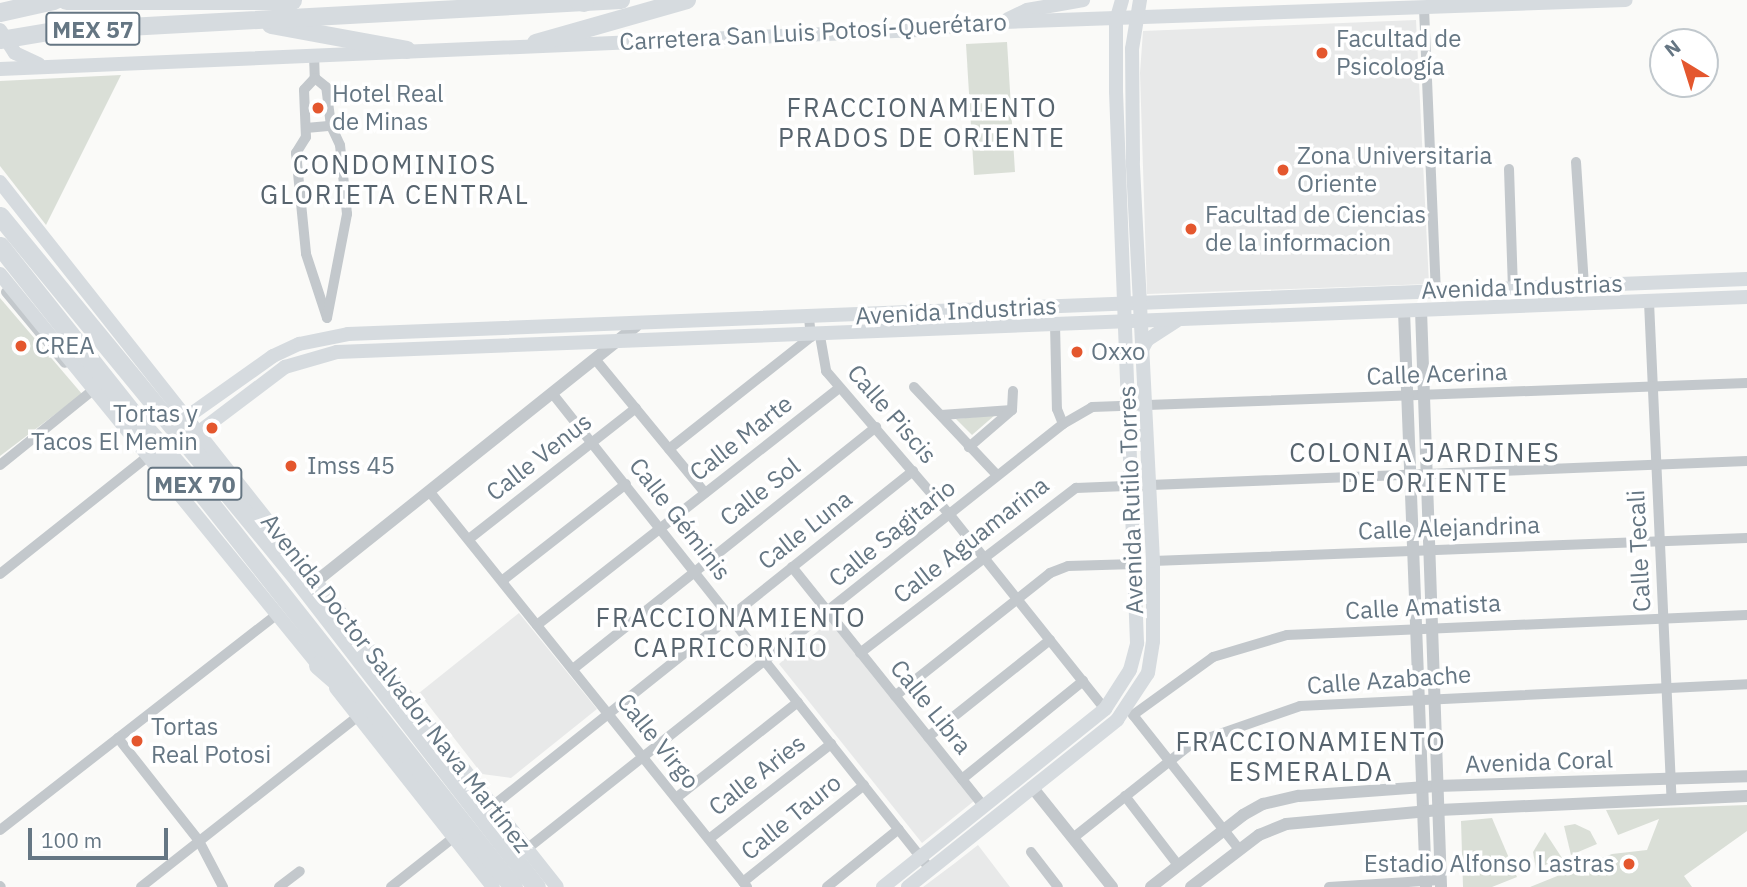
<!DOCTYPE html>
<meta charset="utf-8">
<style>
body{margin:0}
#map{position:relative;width:1747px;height:887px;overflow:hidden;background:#fafaf8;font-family:"IBM Plex Sans",sans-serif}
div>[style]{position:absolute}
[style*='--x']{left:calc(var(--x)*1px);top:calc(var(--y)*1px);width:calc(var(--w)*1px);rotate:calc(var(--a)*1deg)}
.built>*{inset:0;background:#e8e9e9}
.green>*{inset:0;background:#dadfd7}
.minor>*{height:10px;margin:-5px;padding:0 5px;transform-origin:5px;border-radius:5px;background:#c3c8cc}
.tertiary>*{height:12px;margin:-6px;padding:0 6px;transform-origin:6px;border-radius:6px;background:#c3c8cc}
.secondary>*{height:14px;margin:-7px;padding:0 7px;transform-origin:7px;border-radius:7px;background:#d6dbdf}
.trunk>*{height:18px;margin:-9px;padding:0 9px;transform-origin:9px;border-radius:9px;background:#d6dbdf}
.motorway>*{height:19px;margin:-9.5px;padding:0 9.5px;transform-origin:9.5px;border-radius:9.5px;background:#d6dbdf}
.dots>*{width:19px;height:19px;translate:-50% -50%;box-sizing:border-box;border:4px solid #fff;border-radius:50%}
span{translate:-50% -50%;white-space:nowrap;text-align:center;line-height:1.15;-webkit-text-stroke:7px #fff;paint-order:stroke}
.shield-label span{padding:2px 5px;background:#fff;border:2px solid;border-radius:5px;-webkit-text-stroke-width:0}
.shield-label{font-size:23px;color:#657683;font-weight:700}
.street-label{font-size:24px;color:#657683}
.poi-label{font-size:24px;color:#657683}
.left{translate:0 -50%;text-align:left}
.right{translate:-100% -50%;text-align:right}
.neighbourhood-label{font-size:26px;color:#57646e;letter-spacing:2px}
.north{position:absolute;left:1649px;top:28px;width:70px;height:70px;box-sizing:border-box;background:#fff;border:2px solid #c1c8cd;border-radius:50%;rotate:322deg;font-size:19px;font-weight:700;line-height:28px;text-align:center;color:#657683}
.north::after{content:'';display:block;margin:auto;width:24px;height:32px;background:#e4572e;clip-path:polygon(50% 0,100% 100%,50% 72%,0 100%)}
.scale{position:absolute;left:28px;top:828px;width:140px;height:32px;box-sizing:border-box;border:4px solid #657683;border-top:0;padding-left:9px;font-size:21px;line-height:24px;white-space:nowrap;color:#657683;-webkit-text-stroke:5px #fff;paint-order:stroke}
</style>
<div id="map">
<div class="built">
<div style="clip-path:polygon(1416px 20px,1429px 284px,1147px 294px,1140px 73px,1143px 31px)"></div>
<div style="clip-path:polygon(519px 613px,597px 709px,511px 778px,482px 774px,419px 693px)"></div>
<div style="clip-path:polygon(832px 619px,974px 801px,922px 843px,779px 664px)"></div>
<div style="clip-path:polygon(978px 845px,1010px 887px,923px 887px,955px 863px)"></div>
</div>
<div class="green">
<div style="clip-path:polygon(1007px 42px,1015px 172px,974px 175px,966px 44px)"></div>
<div style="clip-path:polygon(121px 75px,46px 225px,0 166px,0 81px)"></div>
<div style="clip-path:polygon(0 298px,82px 394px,0 456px)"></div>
<div style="clip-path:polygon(995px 415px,972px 435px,956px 419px)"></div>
<div style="clip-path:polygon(1747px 805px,1747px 831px,1684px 876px,1692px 887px,1530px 887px,1612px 854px,1647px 850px,1659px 819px,1618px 835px,1606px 810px)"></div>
<div style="clip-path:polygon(1492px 818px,1517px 877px,1492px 887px,1463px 887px,1461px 821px)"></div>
<div style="clip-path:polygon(1575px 824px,1590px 831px,1597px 844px,1571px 855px,1564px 826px)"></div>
<div style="clip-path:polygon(1545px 832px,1562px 858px,1536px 869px,1533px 852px)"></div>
</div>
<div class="minor">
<div style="--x:1424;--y:8;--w:281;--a:87.6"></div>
<div style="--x:314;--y:55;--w:23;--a:88"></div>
<div style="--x:315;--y:78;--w:16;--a:133"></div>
<div style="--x:304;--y:90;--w:47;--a:87.6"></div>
<div style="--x:306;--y:137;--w:19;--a:122"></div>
<div style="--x:296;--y:153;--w:101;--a:84.3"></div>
<div style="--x:306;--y:254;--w:67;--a:71.8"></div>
<div style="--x:327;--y:318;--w:106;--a:-79.1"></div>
<div style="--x:347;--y:214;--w:69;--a:-95.8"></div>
<div style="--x:340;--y:145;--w:21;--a:-115"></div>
<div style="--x:331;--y:126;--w:39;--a:-97"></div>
<div style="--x:326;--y:87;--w:14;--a:-141"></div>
<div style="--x:306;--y:128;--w:25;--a:-5"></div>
<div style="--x:1576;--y:162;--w:123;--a:86.3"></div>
<div style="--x:1509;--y:169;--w:118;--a:88.1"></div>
<div style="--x:6;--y:292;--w:92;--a:50.3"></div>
<div style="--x:1649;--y:302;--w:498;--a:87.4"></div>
<div style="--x:1055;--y:324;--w:85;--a:88.7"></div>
<div style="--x:1057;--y:409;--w:16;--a:68"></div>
<div style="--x:820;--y:336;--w:36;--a:80"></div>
<div style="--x:826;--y:371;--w:190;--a:49.3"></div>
<div style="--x:950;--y:515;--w:248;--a:51.4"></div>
<div style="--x:595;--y:359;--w:173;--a:50.6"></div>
<div style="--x:914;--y:387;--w:121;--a:46.7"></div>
<div style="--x:552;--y:393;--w:608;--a:51.55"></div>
<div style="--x:1012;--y:410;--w:19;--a:-87"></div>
<div style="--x:941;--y:415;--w:71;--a:-4"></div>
<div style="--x:1012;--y:410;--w:57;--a:139.3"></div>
<div style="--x:669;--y:449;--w:181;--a:-38.3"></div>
<div style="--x:811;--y:337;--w:19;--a:-96"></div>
<div style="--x:0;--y:465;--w:119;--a:-38.9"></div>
<div style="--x:429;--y:491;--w:508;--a:51.23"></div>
<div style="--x:469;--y:539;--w:212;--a:-38.1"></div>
<div style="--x:1153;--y:561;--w:594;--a:-2.22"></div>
<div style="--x:792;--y:567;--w:307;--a:51.3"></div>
<div style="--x:0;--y:574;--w:186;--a:-38.5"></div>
<div style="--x:503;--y:580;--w:156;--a:-38"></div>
<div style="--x:537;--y:625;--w:384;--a:-38.1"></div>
<div style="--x:860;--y:653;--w:272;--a:-37.4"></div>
<div style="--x:1076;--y:488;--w:672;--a:-2.3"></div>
<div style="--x:573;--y:669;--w:388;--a:-38.6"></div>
<div style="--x:895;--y:696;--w:198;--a:-38.4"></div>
<div style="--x:1050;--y:573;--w:19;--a:-21"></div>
<div style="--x:1068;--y:566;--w:67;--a:-1.7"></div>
<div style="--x:1133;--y:715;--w:99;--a:-35.9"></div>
<div style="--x:1213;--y:657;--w:77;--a:-16.6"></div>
<div style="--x:1287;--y:635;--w:460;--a:-2.5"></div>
<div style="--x:1133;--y:715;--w:171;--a:51.7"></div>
<div style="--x:928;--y:737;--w:156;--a:-38.5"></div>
<div style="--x:118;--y:738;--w:131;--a:51.8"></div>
<div style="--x:199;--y:841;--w:52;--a:62.4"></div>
<div style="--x:962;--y:779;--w:156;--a:-39"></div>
<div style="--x:1125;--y:796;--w:87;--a:52.5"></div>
<div style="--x:676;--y:798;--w:155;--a:-38.2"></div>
<div style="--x:494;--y:805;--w:536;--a:-38.56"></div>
<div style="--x:0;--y:830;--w:351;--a:-37.9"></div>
<div style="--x:1073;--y:838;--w:151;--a:-38.5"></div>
<div style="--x:1191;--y:744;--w:115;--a:-19.2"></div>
<div style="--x:1300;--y:706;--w:448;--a:-2.8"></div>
<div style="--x:709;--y:839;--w:155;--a:-37.9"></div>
<div style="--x:528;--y:848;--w:683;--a:-38.4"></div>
<div style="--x:1063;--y:424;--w:34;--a:-30"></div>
<div style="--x:1092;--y:407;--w:655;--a:-2.1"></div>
<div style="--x:1031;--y:852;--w:44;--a:52.4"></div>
<div style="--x:743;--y:882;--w:155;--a:-38.7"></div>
<div style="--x:0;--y:886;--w:1;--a:45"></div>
<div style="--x:141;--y:887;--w:276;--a:-38.2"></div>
<div style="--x:279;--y:887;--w:26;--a:-37"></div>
<div style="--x:391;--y:887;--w:80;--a:-38.4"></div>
<div style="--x:827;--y:887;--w:92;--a:-38.9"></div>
<div style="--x:1329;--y:887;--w:111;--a:-3.6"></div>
</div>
<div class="tertiary">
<div style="--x:1421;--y:310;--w:577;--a:88.01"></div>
<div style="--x:1404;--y:311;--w:576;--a:87.81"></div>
<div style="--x:314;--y:583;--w:412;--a:-38.6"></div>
<div style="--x:1032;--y:787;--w:128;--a:51.3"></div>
<div style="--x:1151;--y:887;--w:117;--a:-38"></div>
<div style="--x:1243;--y:815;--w:23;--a:-29"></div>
<div style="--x:1263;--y:804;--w:37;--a:-13"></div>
<div style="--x:1299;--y:796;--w:138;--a:-4.1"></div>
<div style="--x:1437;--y:786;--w:310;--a:-1.8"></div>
<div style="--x:1191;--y:887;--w:86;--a:-37.4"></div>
<div style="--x:1259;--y:835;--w:29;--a:-22"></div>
<div style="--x:1286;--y:824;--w:154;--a:-5.2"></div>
<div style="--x:1439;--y:810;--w:308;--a:-2.6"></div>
</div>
<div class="secondary">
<div style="--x:1008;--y:19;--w:21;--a:-25"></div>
<div style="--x:1027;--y:10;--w:57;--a:-10.1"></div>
<div style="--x:0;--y:30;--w:27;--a:57"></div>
<div style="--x:15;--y:53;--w:26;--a:25"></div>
<div style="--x:0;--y:69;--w:919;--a:-2.43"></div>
<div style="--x:918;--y:30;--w:86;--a:-5.3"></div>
<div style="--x:1004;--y:22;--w:622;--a:-2.03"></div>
<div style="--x:0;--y:182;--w:898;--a:51.69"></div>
<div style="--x:0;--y:274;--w:513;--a:50.85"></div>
<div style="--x:1141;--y:351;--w:13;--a:-61"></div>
<div style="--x:1147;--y:340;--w:35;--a:-33"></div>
<div style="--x:187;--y:417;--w:105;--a:-35.3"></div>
<div style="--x:273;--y:356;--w:29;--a:-25"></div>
<div style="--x:299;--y:344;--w:50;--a:-11.5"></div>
<div style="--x:348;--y:334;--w:1400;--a:-2.25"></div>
<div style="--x:199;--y:432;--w:108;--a:-37.1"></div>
<div style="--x:285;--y:367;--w:54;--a:-16.1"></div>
<div style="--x:337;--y:352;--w:1411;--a:-2.23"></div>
<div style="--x:336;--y:688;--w:253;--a:51.7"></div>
<div style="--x:883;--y:887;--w:285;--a:-38.7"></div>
<div style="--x:1105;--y:709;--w:46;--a:-57.3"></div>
<div style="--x:1130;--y:670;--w:28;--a:-75"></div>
<div style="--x:1137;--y:643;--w:552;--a:-92.18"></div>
<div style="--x:1116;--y:91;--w:70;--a:-90"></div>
<div style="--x:1116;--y:21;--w:22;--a:-74"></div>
<div style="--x:908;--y:887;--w:268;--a:-38.6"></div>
<div style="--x:1117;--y:720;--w:56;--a:-56.6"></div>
<div style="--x:1148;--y:673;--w:32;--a:-81"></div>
<div style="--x:1153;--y:641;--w:80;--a:-90"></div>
<div style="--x:1153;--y:561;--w:401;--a:-92.9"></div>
<div style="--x:1133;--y:160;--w:111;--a:-90.5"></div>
<div style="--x:1132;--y:49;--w:50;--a:-80.7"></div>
</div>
<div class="trunk">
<div style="--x:271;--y:25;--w:138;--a:10.4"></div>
<div style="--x:0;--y:40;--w:56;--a:-9.3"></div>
<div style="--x:55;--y:31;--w:567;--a:-3.13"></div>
<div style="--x:536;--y:43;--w:157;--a:-15.9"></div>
</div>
<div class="motorway">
<div style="--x:66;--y:0;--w:226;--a:0"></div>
<div style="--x:578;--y:0;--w:6;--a:18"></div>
<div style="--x:0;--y:12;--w:55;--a:-12.5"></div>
<div style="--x:0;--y:216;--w:470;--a:50.6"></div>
<div style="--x:298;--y:579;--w:389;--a:52.3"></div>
<div style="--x:0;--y:246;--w:221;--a:51.6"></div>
<div style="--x:137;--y:419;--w:98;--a:48.7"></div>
<div style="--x:202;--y:493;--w:502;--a:51.71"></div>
<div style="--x:147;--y:442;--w:47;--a:60.7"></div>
<div style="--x:318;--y:665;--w:41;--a:41.1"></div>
</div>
<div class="dots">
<div style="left:1322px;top:53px;background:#e4572e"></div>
<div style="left:318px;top:108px;background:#e4572e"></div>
<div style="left:1283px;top:170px;background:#e4572e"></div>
<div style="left:1191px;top:229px;background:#e4572e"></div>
<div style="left:21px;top:346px;background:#e4572e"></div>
<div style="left:1077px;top:352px;background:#e4572e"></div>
<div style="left:212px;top:428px;background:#e4572e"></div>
<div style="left:291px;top:466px;background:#e4572e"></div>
<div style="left:137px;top:741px;background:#e4572e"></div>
<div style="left:1629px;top:864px;background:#e4572e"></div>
</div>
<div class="shield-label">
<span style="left:93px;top:29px">MEX 57</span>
<span style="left:195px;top:484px">MEX 70</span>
</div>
<div class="street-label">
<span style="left:813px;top:32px;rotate:-3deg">Carretera San Luis Potosí-Querétaro</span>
<span style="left:1522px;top:287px;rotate:-2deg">Avenida Industrias</span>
<span style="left:956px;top:311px;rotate:-3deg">Avenida Industrias</span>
<span style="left:1437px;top:374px;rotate:-2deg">Calle Acerina</span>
<span style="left:892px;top:414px;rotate:49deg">Calle Piscis</span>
<span style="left:741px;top:438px;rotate:-38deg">Calle Marte</span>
<span style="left:539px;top:457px;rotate:-38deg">Calle Venus</span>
<span style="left:760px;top:492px;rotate:-38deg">Calle Sol</span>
<span style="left:1131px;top:500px;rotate:-92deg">Avenida Rutilo Torres</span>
<span style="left:680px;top:519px;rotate:52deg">Calle Géminis</span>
<span style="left:1449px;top:528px;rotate:-2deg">Calle Alejandrina</span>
<span style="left:805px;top:530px;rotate:-38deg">Calle Luna</span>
<span style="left:892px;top:533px;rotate:-39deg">Calle Sagitario</span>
<span style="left:971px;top:540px;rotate:-38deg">Calle Aguamarina</span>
<span style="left:1639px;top:551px;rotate:-93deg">Calle Tecali</span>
<span style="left:1423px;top:607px;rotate:-3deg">Calle Amatista</span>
<span style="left:1389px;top:680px;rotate:-4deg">Calle Azabache</span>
<span style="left:396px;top:683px;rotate:52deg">Avenida Doctor Salvador Nava Martínez</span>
<span style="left:931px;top:707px;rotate:51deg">Calle Libra</span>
<span style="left:658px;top:741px;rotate:51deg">Calle Virgo</span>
<span style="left:1539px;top:762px;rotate:-2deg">Avenida Coral</span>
<span style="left:757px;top:775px;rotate:-38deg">Calle Aries</span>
<span style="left:791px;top:817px;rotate:-39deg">Calle Tauro</span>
</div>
<div class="poi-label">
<span class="left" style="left:1336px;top:53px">Facultad de<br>Psicología</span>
<span class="left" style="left:332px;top:108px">Hotel Real<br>de Minas</span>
<span class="left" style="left:1297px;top:170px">Zona Universitaria<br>Oriente</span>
<span class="left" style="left:1205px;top:229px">Facultad de Ciencias<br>de la informacion</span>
<span class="left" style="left:35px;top:346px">CREA</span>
<span class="left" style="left:1091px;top:352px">Oxxo</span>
<span class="right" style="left:198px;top:428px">Tortas y<br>Tacos El Memin</span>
<span class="left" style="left:307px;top:466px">Imss 45</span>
<span class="left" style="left:151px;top:741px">Tortas<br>Real Potosi</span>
<span class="right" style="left:1615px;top:864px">Estadio Alfonso Lastras</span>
</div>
<div class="neighbourhood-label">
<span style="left:922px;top:123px">FRACCIONAMIENTO<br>PRADOS DE ORIENTE</span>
<span style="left:395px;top:180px">CONDOMINIOS<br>GLORIETA CENTRAL</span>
<span style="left:1425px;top:468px">COLONIA JARDINES<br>DE ORIENTE</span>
<span style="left:731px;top:633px">FRACCIONAMIENTO<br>CAPRICORNIO</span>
<span style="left:1311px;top:757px">FRACCIONAMIENTO<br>ESMERALDA</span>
</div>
<div class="north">N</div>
<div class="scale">100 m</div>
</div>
